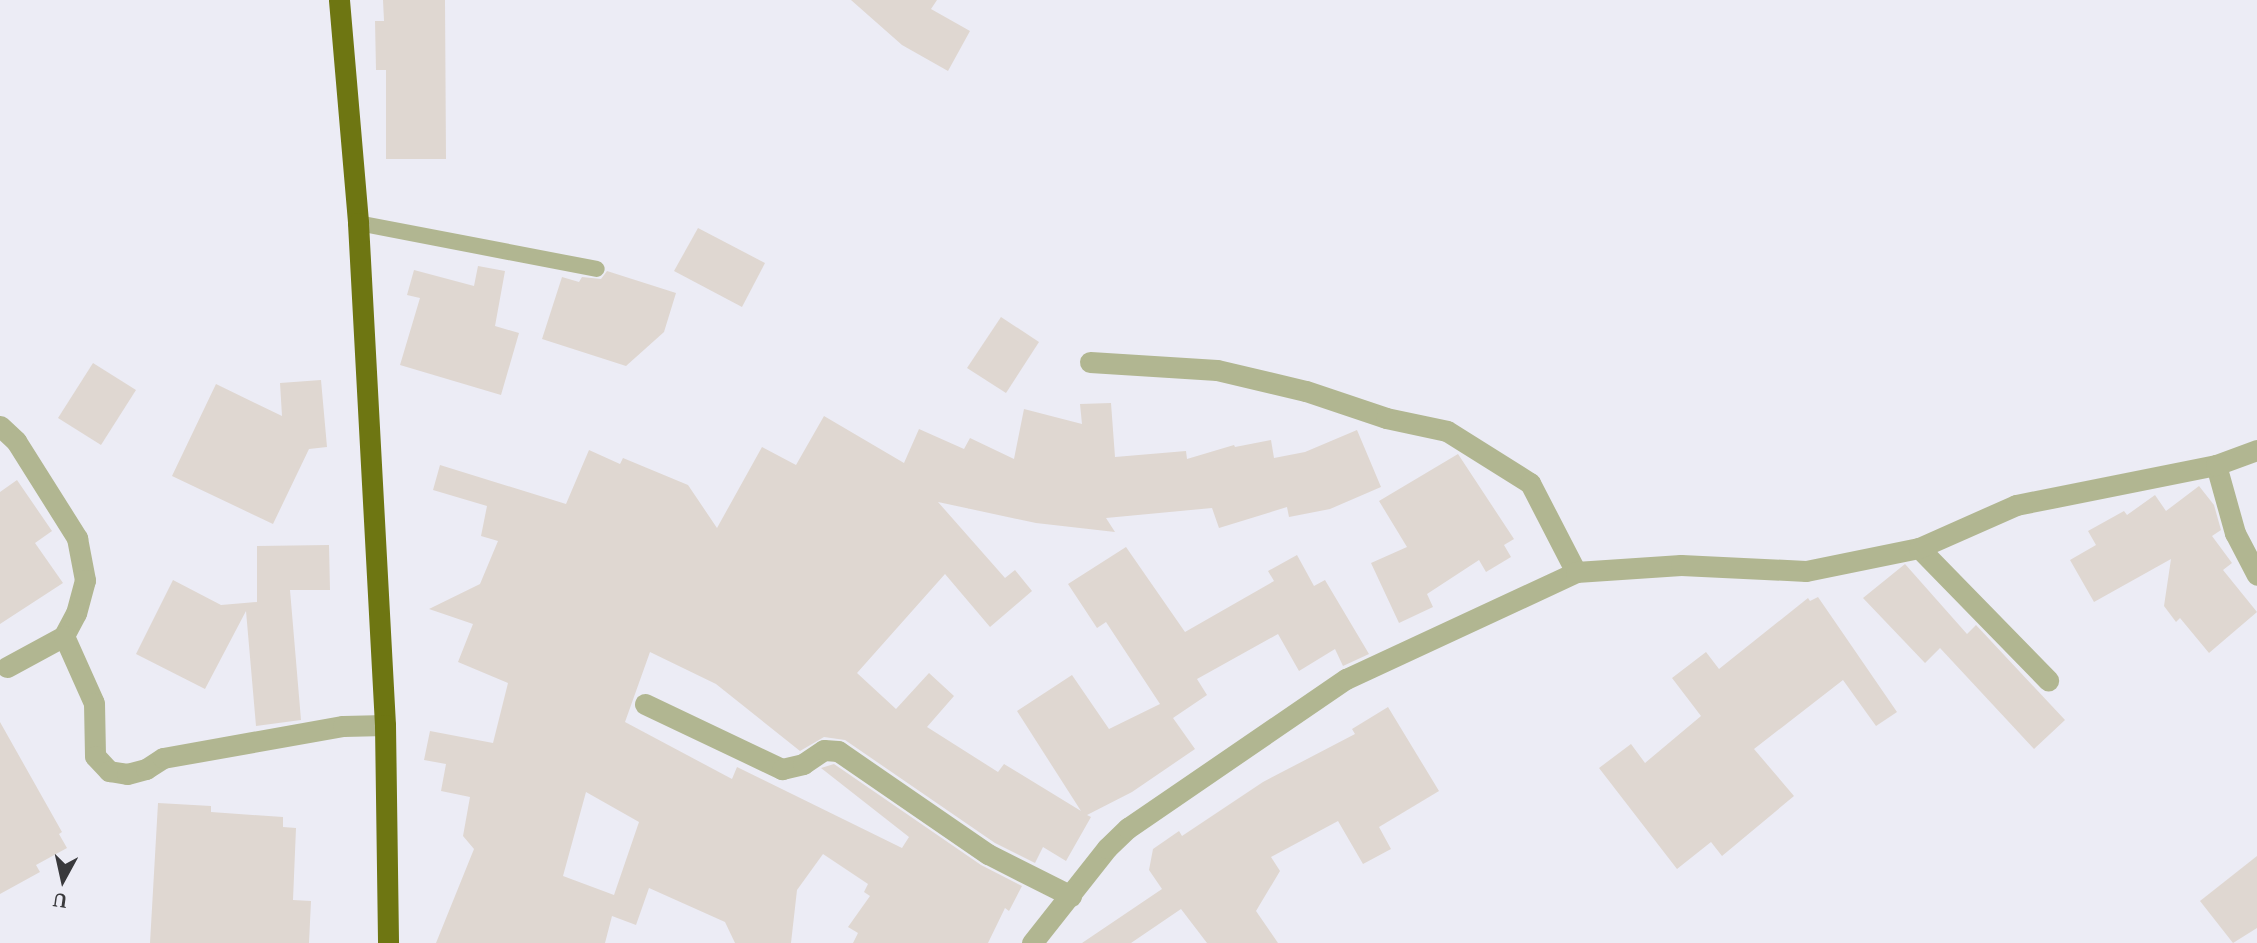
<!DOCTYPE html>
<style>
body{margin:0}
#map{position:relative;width:2257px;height:943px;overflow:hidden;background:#ececf5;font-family:"PT Serif",serif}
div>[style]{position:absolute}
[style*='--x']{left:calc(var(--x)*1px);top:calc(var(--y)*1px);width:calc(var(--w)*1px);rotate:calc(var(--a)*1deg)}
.building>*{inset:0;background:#dfd7d1}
.lane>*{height:16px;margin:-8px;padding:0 8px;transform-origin:8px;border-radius:8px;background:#b1b691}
.street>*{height:21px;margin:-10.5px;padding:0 10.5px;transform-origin:10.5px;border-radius:10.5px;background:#b1b691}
.highway>*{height:21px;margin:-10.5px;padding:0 10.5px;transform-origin:10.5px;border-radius:10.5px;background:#6e7612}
span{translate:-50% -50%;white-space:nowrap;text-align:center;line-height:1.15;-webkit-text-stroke:5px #ececf5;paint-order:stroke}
.north{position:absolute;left:28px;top:845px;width:70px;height:70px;-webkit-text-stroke:5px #ececf5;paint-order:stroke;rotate:188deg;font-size:19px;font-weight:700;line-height:28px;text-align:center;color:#39393c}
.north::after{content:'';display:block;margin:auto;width:24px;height:32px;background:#39393c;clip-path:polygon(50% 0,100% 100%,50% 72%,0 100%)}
</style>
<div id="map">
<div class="building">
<div style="clip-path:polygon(383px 0,445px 0,446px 159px,386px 159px,386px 70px,376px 70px,375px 21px,384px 21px)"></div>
<div style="clip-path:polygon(851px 0,937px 0,931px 9px,970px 31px,948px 71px,902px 45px)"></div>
<div style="clip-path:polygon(698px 228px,765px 263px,742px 307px,674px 271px)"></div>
<div style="clip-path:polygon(478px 266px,505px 271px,495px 326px,519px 333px,501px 395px,400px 365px,420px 298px,407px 295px,414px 270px,474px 286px)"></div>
<div style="clip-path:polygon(607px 271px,676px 293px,664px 332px,626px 366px,542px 339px,562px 277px,579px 282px,582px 277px,601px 279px)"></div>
<div style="clip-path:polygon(1001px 317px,1039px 342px,1006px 393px,967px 368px)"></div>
<div style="clip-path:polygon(93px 363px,136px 390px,101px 445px,58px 418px)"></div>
<div style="clip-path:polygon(321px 380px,327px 447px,309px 449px,273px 524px,172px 476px,216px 384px,282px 416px,280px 383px)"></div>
<div style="clip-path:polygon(evenodd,1111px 403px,1115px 457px,1186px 451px,1187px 459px,1234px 445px,1235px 447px,1271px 440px,1274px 458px,1305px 452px,1357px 430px,1381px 487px,1330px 509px,1289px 517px,1287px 507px,1219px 528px,1212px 508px,1106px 518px,1115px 532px,1036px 523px,938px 502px,1005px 578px,1015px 570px,1032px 591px,990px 627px,945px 574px,857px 673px,896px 709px,929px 673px,954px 696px,927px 727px,998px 772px,1004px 764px,1081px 811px,1017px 711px,1072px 675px,1109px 729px,1160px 704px,1106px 622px,1097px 628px,1068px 584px,1126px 547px,1185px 632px,1274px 581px,1268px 571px,1297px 555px,1314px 586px,1325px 580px,1369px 654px,1343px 666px,1335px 649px,1299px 671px,1278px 634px,1197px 679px,1207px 695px,1173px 718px,1195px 749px,1132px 792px,1087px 815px,1091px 817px,1066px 861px,1043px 847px,1035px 863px,995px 843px,845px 740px,824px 737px,800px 751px,716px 684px,650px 652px,625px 722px,732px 779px,737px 767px,902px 848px,909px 837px,821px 768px,834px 764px,981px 865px,1022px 886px,1009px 911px,1005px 908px,988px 943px,853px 943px,858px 933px,848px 927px,870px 896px,864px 892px,868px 884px,823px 854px,797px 890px,791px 943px,735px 943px,725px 922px,649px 888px,636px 925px,612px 916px,605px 943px,436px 943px,474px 849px,463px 836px,470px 797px,441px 791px,446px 764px,424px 760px,430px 731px,493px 743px,508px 683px,458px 662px,473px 624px,429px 609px,480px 584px,498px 541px,481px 536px,487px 506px,433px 490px,440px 465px,566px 504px,589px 450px,620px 464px,623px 458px,688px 485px,717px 528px,762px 447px,796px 465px,824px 416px,904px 463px,919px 429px,964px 449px,970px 438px,1014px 459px,1024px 409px,1082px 424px,1080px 404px,1111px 403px,586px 792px,639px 822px,614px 895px,563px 876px,586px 792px)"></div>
<div style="clip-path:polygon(1458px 454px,1514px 539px,1504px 545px,1511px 557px,1486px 572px,1479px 560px,1427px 594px,1433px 607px,1399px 623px,1371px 563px,1407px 547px,1379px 501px)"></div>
<div style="clip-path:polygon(17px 480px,52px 531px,35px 543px,63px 583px,0 624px,0 492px)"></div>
<div style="clip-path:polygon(2199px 486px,2214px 505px,2221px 530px,2212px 536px,2232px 563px,2223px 570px,2257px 612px,2209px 653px,2180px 618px,2176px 622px,2164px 606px,2171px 559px,2094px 602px,2070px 560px,2096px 545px,2088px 531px,2124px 511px,2127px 515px,2155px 495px,2166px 511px)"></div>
<div style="clip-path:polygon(329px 545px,330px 590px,290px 590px,301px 720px,256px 726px,246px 611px,205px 689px,136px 654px,173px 580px,221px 605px,257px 602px,257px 546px)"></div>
<div style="clip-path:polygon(1905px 564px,1967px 634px,1976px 625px,2065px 720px,2034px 749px,1940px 648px,1925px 663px,1863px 598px)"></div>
<div style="clip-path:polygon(1818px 597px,1897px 712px,1876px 726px,1843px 680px,1754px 749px,1794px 796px,1722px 856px,1711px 842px,1677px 869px,1599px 768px,1631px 744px,1645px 763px,1701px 716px,1672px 678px,1706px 652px,1719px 669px,1808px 598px,1810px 601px)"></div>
<div style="clip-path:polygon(1388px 707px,1439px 791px,1379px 827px,1391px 849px,1363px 864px,1338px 821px,1271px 857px,1280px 871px,1256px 911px,1278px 943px,1207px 943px,1181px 909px,1131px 943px,1082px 943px,1162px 889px,1149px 870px,1153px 849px,1179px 831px,1182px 836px,1263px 782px,1355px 734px,1352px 729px)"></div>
<div style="clip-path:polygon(0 722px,62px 832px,59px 834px,67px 848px,36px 865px,40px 872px,0 894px)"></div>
<div style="clip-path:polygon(158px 803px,211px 806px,211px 812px,283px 817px,283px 827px,296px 828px,293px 900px,311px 901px,309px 943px,150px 943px)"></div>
<div style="clip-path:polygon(2257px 856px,2257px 928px,2233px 943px,2200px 901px)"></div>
</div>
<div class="lane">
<div style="--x:358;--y:223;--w:243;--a:10.9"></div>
</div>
<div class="street">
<div style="--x:1090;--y:362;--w:127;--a:3.6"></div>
<div style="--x:1217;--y:370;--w:91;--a:13.3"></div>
<div style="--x:1306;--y:391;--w:84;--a:18.6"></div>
<div style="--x:1386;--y:418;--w:62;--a:12"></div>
<div style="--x:1447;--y:431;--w:98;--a:32.1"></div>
<div style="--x:1530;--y:483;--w:100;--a:62.7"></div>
<div style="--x:0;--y:426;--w:22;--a:43"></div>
<div style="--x:16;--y:441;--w:115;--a:57.8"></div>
<div style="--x:77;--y:538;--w:43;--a:79.2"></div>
<div style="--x:85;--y:580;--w:34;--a:105"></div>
<div style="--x:76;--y:613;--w:26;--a:118"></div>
<div style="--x:2216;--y:465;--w:71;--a:74.4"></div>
<div style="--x:2235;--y:533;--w:47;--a:62.4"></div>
<div style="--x:1919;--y:548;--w:185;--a:45.7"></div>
<div style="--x:7;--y:667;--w:65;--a:-28.5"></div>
<div style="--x:64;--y:636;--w:73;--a:65.9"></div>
<div style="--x:94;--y:703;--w:53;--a:88.9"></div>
<div style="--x:95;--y:756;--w:21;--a:47"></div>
<div style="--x:109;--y:771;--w:18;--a:9"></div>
<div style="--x:127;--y:774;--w:20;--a:-15"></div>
<div style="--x:146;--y:769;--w:20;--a:-33"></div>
<div style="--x:163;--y:758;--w:183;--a:-10.1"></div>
<div style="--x:343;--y:726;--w:42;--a:-1.4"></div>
<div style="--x:645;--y:704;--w:152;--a:25.4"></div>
<div style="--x:782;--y:769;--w:22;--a:-13"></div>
<div style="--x:803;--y:764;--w:25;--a:-34"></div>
<div style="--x:824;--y:750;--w:14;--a:4"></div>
<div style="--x:838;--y:751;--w:182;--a:34.5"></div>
<div style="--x:988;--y:854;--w:93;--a:26.8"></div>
<div style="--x:1032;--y:943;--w:121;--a:-51.7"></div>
<div style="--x:1107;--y:848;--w:29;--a:-44"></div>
<div style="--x:1128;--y:828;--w:264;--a:-34.4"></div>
<div style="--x:1346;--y:679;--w:254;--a:-24.9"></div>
<div style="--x:1576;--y:572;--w:105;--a:-3.8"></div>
<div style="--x:1681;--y:565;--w:125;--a:2.7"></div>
<div style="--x:1806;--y:571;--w:115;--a:-11.5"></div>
<div style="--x:1919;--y:548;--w:106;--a:-23.9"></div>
<div style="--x:2016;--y:505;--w:204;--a:-11.3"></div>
<div style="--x:2216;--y:465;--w:44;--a:-20.1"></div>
</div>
<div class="highway">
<div style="--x:339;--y:0;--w:224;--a:85.1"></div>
<div style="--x:358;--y:223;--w:503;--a:86.92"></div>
<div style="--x:385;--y:725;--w:218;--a:89.2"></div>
</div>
<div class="north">U</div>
</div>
